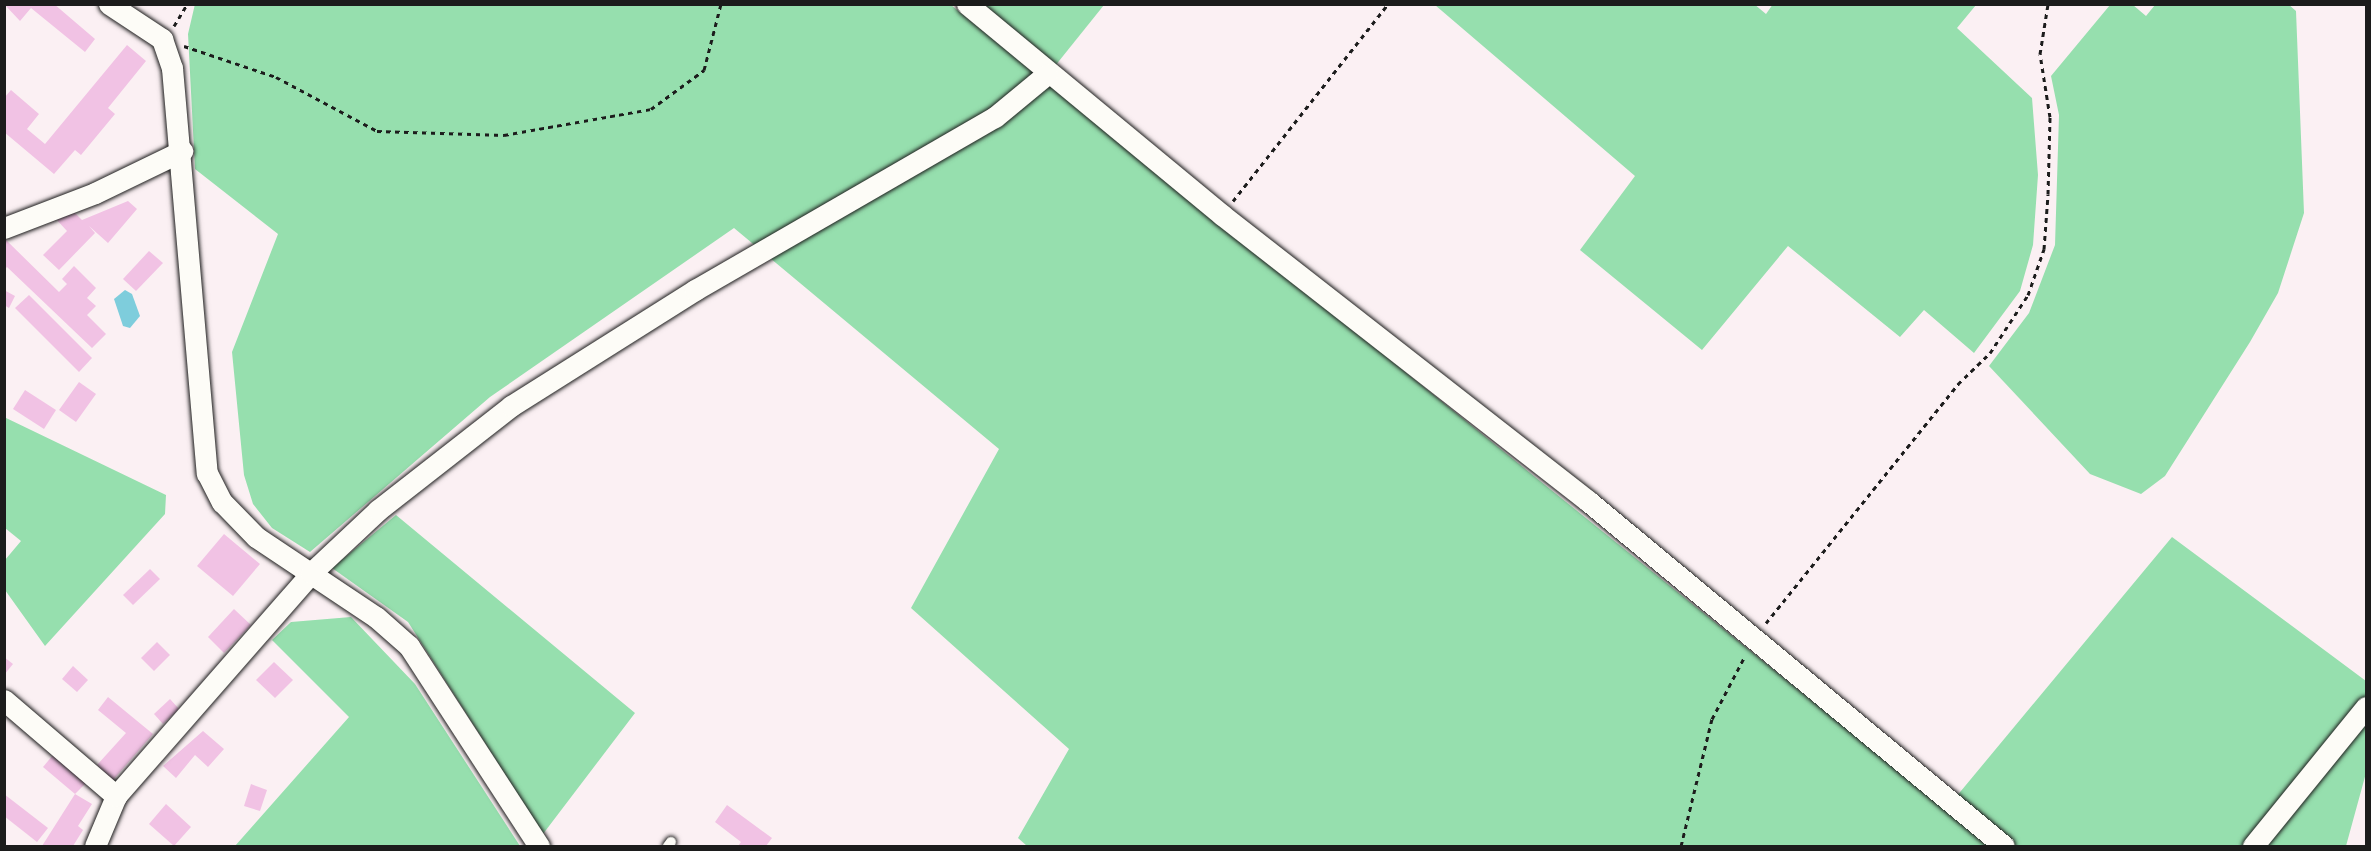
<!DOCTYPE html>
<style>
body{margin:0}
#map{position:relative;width:2371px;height:851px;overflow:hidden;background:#fbf0f3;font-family:Itim,sans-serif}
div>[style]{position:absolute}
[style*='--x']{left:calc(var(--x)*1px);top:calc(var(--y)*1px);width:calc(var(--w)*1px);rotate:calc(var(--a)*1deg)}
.green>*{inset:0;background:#96dfae}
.water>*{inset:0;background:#7ecddc}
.building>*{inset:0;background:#f1c2e4}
.path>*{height:3px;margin-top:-1.5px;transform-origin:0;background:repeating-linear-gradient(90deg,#1c1c1c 0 4.5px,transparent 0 9px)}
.roads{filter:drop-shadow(0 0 2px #1c1c1c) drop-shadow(0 0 2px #1c1c1c)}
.lane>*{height:10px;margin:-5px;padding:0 5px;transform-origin:5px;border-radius:5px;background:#fdfcf7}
.street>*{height:21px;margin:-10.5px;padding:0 10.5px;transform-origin:10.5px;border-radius:10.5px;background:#fdfcf7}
span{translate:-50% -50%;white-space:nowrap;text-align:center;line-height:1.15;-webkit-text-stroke:4.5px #fdfcf7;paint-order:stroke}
.frame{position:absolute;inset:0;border:6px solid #1c1c1c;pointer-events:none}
</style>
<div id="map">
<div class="green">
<div style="clip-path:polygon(195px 4px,951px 5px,1946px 809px,2172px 537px,2366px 681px,2366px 773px,2346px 846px,1027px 846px,1018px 838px,1069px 749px,911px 608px,999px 449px,734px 228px,490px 397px,310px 552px,272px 528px,253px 504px,244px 475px,232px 352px,278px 234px,195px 169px,188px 34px)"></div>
<div style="clip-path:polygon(1754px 4px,1766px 14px,1773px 4px,1976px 5px,1957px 28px,2032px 98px,2038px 175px,2033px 245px,2020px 291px,1974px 353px,1924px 310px,1900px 337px,1788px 246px,1702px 350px,1580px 250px,1635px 176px,1435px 5px)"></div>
<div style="clip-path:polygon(985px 5px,1104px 5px,1055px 66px)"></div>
<div style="clip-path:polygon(2155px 5px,2288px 4px,2296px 11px,2304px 213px,2278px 293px,2250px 342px,2165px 476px,2141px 494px,2090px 474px,1989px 366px,2029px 313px,2055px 245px,2059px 115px,2051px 76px,2110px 5px,2133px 5px,2146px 16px)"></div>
<div style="clip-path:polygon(4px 417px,166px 495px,165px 514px,45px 646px,5px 590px,5px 560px,21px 541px,5px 528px)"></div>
<div style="clip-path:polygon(396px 515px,635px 713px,543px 834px,408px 622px,332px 568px)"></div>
<div style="clip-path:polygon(351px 617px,415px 684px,520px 846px,235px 846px,349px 717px,272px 640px,291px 622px)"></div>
</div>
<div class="water">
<div style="clip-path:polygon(125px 290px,132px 294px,140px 316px,130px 328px,123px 326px,114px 299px)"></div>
</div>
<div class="building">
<div style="clip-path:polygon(4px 4px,54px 4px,95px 39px,85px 52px,31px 8px,20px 21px)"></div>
<div style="clip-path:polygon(127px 45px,146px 61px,108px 108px,115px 114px,81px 155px,75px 150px,54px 174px,4px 132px,4px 98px,11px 90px,39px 114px,27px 129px,45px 144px)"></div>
<div style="clip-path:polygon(128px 201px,137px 209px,108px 243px,89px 226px,95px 233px,59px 270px,43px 255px,67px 231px,55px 218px,73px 211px,82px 220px)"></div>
<div style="clip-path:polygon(4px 238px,59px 292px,67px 284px,62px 279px,74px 266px,96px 288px,87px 298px,96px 306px,87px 315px,106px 334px,92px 348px,7px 267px,4px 270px)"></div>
<div style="clip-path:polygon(149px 251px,163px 263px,136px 291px,123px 279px)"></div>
<div style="clip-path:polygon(4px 290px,15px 296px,9px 308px,4px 305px)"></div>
<div style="clip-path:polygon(29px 295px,92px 358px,79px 372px,15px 308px)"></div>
<div style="clip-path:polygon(79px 382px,96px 394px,76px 422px,59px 410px)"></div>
<div style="clip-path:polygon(25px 390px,56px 410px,44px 429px,13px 409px)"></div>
<div style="clip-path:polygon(224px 534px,260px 564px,233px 596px,197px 566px)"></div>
<div style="clip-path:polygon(150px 569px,160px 579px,133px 605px,123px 595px)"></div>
<div style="clip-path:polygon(234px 609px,251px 625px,224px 653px,208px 637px)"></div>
<div style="clip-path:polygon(157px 642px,170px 655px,154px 671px,141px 658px)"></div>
<div style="clip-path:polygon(4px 657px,13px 664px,4px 675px)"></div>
<div style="clip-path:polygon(274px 662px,293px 680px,275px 698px,256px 680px)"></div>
<div style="clip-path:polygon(73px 666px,88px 680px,77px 692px,62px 679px)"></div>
<div style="clip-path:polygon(108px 697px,153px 734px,113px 780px,97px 765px,126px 733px,98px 710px)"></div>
<div style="clip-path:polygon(170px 699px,179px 709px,163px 724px,154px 714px)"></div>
<div style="clip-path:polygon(203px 731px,224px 749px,208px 767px,195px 755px,176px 778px,163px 766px)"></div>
<div style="clip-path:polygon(53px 755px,86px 783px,75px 794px,43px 767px)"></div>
<div style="clip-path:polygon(251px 784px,267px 790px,260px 811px,244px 806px)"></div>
<div style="clip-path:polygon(4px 794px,48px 828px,37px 842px,4px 816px)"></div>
<div style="clip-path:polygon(75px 794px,92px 804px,78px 826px,83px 830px,73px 846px,42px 846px)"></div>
<div style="clip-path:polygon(166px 804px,191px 827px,174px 846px,149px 824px)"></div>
<div style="clip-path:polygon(727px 805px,772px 838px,766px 846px,738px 846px,741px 842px,715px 822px)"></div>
</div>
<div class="path">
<div style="--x:174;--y:26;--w:26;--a:-59"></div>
<div style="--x:184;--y:46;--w:97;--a:18.6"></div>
<div style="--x:276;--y:77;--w:115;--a:28.1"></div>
<div style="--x:377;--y:131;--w:127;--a:1.8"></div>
<div style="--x:504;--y:135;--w:149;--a:-10"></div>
<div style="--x:651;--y:109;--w:66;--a:-36.3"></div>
<div style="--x:704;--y:70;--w:68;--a:-75.6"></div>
<div style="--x:1233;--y:201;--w:251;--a:-51.8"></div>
<div style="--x:1766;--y:623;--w:307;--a:-51.2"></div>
<div style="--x:1958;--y:384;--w:45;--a:-44.1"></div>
<div style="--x:1990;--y:353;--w:69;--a:-56.8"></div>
<div style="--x:2028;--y:295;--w:49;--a:-70.8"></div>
<div style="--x:2044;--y:249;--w:55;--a:-85.8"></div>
<div style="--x:2048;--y:194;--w:77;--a:-88.5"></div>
<div style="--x:2050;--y:117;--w:64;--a:-99"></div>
<div style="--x:2040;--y:54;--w:51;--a:-80.9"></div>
<div style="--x:1681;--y:846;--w:131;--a:-76.3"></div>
<div style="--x:1712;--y:719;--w:71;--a:-62.4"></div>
</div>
<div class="roads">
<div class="lane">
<div style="--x:668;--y:846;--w:5;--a:-53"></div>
</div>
<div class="street">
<div style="--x:109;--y:4;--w:64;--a:33.4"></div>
<div style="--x:162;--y:39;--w:31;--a:71"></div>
<div style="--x:172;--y:68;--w:407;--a:85.1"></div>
<div style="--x:207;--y:473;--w:33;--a:63"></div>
<div style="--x:222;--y:502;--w:49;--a:45.8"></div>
<div style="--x:256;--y:537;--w:144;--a:33.7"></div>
<div style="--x:376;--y:617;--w:44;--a:41.3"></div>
<div style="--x:409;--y:646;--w:239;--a:57"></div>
<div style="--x:967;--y:4;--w:331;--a:39.6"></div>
<div style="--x:1222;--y:215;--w:464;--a:38"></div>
<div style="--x:1588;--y:501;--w:540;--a:39.67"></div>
<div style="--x:4;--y:228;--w:97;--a:-21"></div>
<div style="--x:95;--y:193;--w:97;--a:-25.8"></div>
<div style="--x:4;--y:700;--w:148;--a:40.6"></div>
<div style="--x:95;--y:846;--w:54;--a:-67.2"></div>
<div style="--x:116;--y:796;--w:296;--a:-48.8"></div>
<div style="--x:311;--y:573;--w:92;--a:-43.2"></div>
<div style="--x:378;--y:510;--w:169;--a:-38"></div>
<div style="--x:511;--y:406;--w:218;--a:-32.2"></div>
<div style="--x:695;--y:290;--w:346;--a:-30"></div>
<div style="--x:995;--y:117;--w:67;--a:-39.6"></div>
<div style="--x:2253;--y:846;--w:179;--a:-50.9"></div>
</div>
</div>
<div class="frame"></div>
</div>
